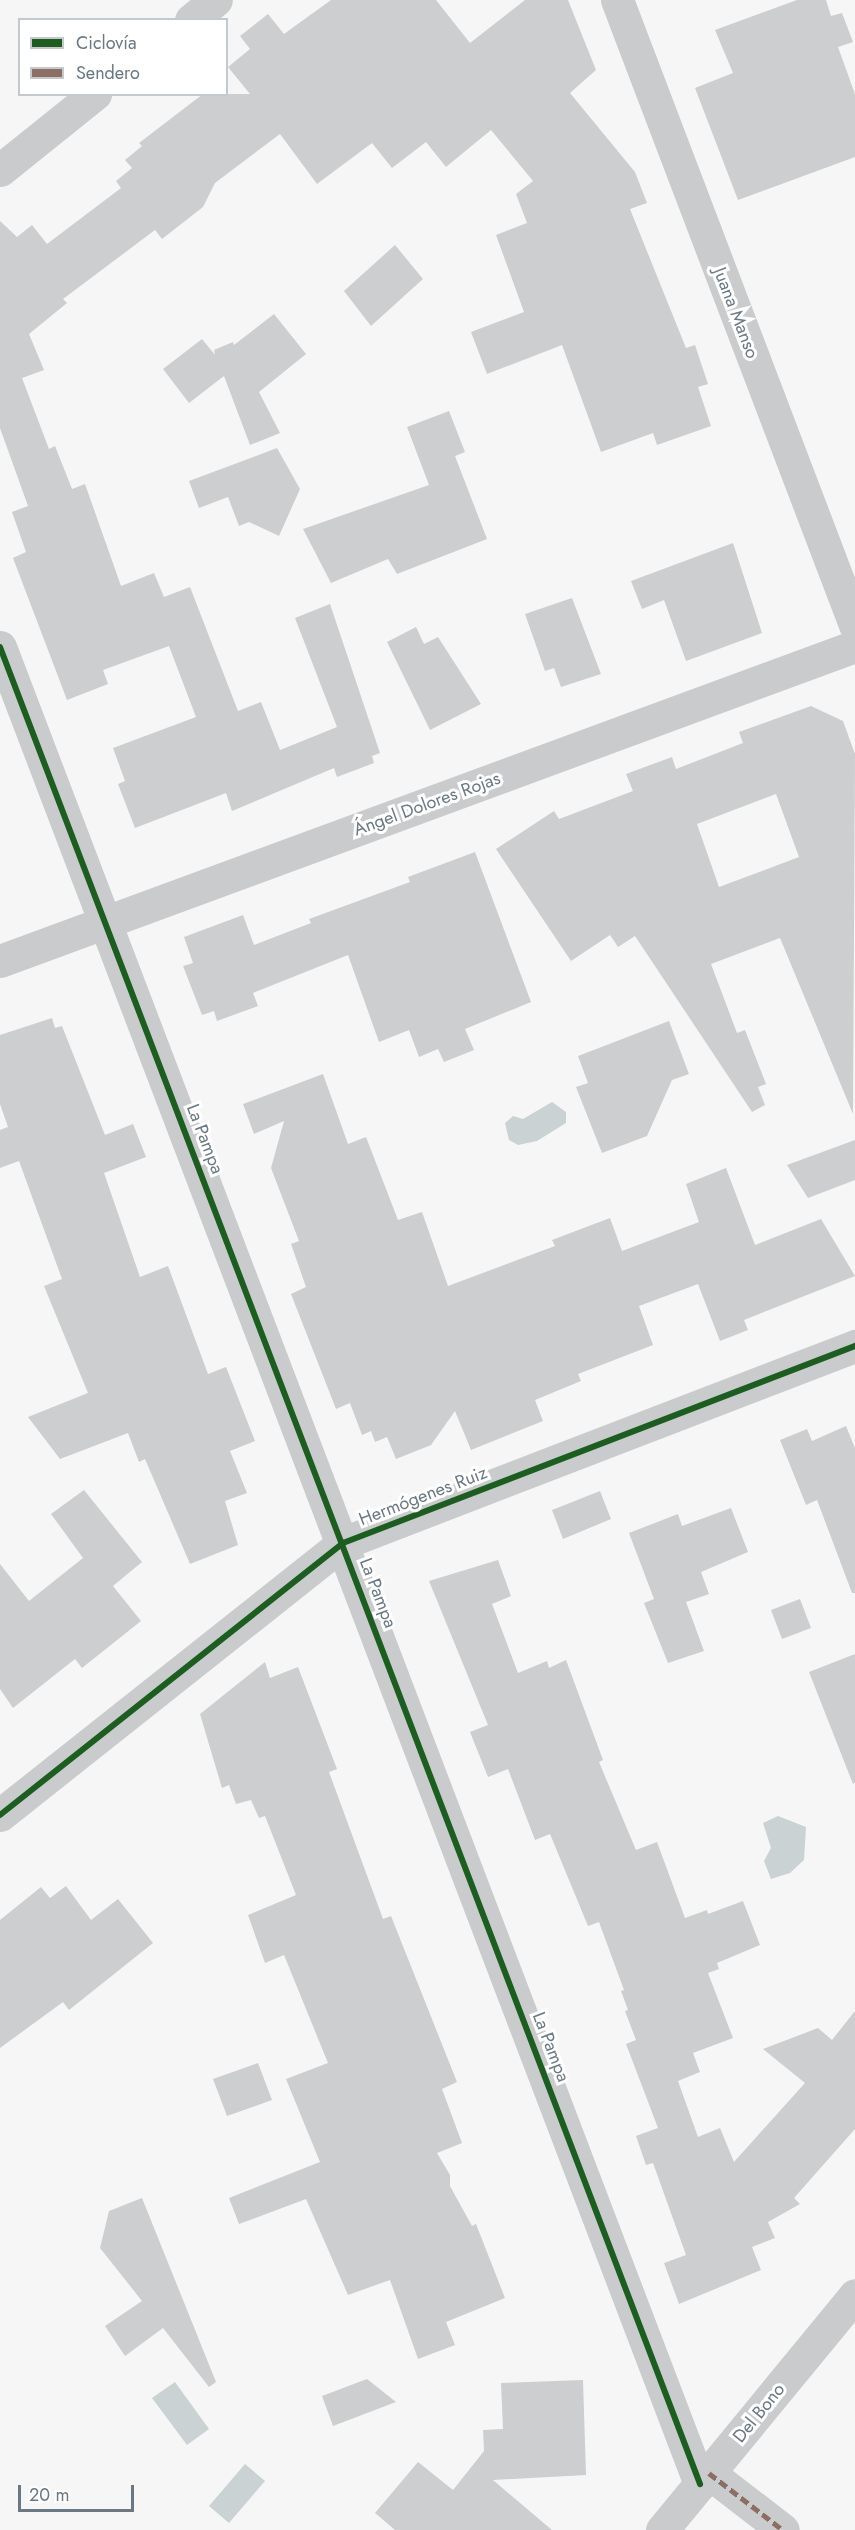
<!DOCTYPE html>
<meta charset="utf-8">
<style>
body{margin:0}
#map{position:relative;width:855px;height:2530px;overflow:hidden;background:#f6f6f6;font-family:Jost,sans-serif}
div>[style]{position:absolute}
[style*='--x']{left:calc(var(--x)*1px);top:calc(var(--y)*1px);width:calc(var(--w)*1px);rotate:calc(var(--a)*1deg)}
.water>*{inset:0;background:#cbd2d4}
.building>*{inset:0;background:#cdcecf}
.street>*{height:33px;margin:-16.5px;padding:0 16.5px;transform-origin:16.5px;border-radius:16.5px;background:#c9cbcc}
.quiet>*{height:4.5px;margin-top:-2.25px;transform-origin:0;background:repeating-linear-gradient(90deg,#8d6e63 0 9px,transparent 0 13.5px)}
.cycleway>*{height:6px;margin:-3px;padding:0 3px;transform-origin:3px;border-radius:3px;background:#1b5e20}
span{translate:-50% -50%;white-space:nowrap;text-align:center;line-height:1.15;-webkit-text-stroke:6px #fff;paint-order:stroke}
.street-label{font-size:18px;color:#697882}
.legend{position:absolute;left:18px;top:18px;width:210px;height:78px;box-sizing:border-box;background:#fff;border:2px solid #c3c9cd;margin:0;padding:8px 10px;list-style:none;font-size:18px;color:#697882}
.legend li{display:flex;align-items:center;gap:12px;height:30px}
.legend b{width:30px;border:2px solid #c3c9cd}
.scale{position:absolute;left:18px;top:2485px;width:116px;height:27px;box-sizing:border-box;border:3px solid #697882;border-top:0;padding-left:8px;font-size:18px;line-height:21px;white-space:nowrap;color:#697882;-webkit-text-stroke:4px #fff;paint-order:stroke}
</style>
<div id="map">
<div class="water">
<div style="clip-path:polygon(552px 1102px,566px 1112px,566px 1123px,537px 1141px,518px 1145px,509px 1140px,505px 1123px,513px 1116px,523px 1119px)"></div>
<div style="clip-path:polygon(778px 1816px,806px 1827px,804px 1860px,790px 1873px,771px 1879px,764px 1861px,771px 1848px,763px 1823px)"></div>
<div style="clip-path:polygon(175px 2382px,209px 2429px,187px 2445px,152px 2398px)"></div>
<div style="clip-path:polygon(245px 2464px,265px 2481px,229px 2523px,209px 2506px)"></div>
</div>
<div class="building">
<div style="clip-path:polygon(331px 0,436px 0,470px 43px,525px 0,568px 0,596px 70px,570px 93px,635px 172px,647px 203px,630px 209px,686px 348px,695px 345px,708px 384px,698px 387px,711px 426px,657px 445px,653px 433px,601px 452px,562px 345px,487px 374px,471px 332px,524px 312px,496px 235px,527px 223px,516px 194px,533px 181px,491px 130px,446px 167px,426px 142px,392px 168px,372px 143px,317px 184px,280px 134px,215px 183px,203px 207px,162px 239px,155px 230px,63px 299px,67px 303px,29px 334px,44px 370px,22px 378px,49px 449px,55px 446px,72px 489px,85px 484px,121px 586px,154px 573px,164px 597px,190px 587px,238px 711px,261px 702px,280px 750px,337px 727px,295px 618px,330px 604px,380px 753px,372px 756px,374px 763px,337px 777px,334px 768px,232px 811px,226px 793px,135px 828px,118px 784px,125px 781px,113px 748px,196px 717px,169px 646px,103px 670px,108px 684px,67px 700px,13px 558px,26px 552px,12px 512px,28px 506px,0 428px,0 221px,17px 237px,32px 225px,47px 244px,121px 188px,116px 181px,132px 168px,125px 160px,142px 146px,139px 143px,203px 94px,250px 94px,228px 67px,250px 49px,240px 36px,268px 14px,284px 34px)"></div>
<div style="clip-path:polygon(797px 0,826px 0,831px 16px,842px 13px,853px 42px,838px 47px,855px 94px,855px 157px,738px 200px,695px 88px,733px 73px,715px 30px)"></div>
<div style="clip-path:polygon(395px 245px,423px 279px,371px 326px,344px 291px)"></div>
<div style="clip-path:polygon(274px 314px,306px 354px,259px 392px,280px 433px,250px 445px,224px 376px,189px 403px,163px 369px,202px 339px,215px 355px,214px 350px,233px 342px,234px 345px)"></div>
<div style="clip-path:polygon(449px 411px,465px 452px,455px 456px,487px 539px,397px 574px,388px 559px,331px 583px,303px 529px,429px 485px,407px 427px)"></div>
<div style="clip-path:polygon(277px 448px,300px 489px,279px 536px,249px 522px,239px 526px,228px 497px,199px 508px,189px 481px)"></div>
<div style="clip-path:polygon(733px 543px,762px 633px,686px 661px,664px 600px,642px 609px,631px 581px)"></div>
<div style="clip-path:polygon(572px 598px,601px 674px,561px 687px,554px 668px,545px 671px,525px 614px)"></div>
<div style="clip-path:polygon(416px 627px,424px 644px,438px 637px,481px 704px,430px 730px,387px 642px)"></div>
<div style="clip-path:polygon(evenodd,811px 706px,843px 721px,855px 754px,853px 1114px,780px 938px,711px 964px,737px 1033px,745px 1030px,766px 1084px,758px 1087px,765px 1105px,752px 1112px,635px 936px,618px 947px,610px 935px,571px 961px,496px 849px,554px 811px,559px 819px,633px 791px,626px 774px,672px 757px,676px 769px,743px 743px,739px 732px,811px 706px,776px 794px,799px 857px,719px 887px,697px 824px,776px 794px)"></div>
<div style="clip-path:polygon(475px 852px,531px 1002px,465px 1029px,474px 1050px,444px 1062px,438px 1049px,419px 1057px,409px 1030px,379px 1042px,348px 955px,253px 993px,258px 1006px,217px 1021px,214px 1011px,202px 1015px,183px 966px,193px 963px,184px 937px,243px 915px,254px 945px,311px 923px,309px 919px,410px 882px,408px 877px)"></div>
<div style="clip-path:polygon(52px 1018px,55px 1028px,62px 1026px,105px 1135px,133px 1124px,146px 1157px,104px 1173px,140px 1277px,168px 1266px,208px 1374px,226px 1367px,255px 1441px,230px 1451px,247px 1493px,225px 1501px,238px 1545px,190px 1564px,145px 1459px,139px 1462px,128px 1433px,60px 1459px,28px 1417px,88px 1393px,44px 1286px,62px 1279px,19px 1161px,0 1168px,0 1130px,8px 1127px,0 1104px,0 1035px)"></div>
<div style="clip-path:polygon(669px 1021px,689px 1074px,672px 1080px,647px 1136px,602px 1153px,576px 1087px,588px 1083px,578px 1056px)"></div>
<div style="clip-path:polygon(323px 1074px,348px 1144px,366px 1137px,398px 1220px,422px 1212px,448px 1286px,555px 1246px,552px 1240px,610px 1218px,622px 1251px,699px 1222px,686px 1184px,726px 1168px,755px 1245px,821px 1219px,855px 1276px,744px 1320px,748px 1330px,720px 1341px,698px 1284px,639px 1306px,653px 1345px,578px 1374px,581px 1381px,535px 1400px,543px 1421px,471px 1450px,455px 1411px,431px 1445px,396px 1459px,387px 1437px,375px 1442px,371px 1431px,362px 1435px,350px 1403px,336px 1409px,291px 1294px,306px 1287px,291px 1244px,299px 1241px,271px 1168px,284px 1121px,254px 1134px,243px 1104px)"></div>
<div style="clip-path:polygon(855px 1140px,855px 1180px,808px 1198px,787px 1165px)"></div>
<div style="clip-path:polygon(846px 1426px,855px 1448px,855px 1593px,852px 1593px,817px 1500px,806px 1505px,780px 1440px,807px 1429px,812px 1441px)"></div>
<div style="clip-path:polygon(84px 1490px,142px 1562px,113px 1586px,141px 1621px,82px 1668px,75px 1659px,13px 1708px,0 1689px,0 1564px,29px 1601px,83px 1558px,51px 1514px)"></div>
<div style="clip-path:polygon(600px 1491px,611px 1519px,563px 1539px,552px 1510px)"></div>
<div style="clip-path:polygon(731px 1508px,748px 1552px,701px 1572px,709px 1594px,686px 1602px,704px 1651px,668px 1663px,644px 1603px,654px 1599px,629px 1533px,678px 1514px,682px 1526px)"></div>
<div style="clip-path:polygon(498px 1560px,511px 1596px,492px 1604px,518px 1673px,547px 1661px,549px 1668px,566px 1660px,603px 1760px,599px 1762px,636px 1850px,657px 1842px,685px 1918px,707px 1910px,708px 1914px,743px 1901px,760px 1945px,717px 1963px,719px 1969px,708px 1973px,733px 2038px,693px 2053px,700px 2072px,678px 2081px,698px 2137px,720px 2128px,734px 2162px,805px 2083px,763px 2049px,818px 2028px,832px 2040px,855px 2011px,855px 2129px,794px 2198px,800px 2204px,768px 2222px,775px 2238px,752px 2247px,761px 2270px,679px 2304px,664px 2263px,686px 2255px,653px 2163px,646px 2165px,636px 2136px,658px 2128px,626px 2044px,636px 2040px,625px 2011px,628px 2010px,621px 1991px,624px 1990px,599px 1922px,588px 1926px,550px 1834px,535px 1840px,508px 1769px,488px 1777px,470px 1732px,488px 1725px,429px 1581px)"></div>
<div style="clip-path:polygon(800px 1599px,811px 1628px,782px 1639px,771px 1610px)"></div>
<div style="clip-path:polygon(855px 1654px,855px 1783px,853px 1784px,809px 1672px)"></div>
<div style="clip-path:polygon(265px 1662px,270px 1678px,298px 1667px,337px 1769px,329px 1772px,383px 1919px,391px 1916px,457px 2082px,442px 2089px,462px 2143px,437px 2153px,450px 2175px,450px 2186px,472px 2226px,476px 2224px,505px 2298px,446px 2322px,455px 2345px,418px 2359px,390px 2280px,348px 2295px,306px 2199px,239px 2224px,229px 2198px,320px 2162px,286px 2079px,328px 2063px,284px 1955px,265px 1963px,248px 1915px,296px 1895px,265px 1816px,259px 1818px,251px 1800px,236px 1804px,229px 1785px,222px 1788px,200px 1714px)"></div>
<div style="clip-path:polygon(66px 1886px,91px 1920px,118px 1899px,153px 1943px,69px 2010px,63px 2002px,0 2048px,0 1920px,41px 1887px,50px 1898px)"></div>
<div style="clip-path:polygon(258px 2063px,272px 2100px,227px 2116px,213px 2079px)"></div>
<div style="clip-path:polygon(142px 2198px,216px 2382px,209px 2387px,163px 2328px,125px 2356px,105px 2326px,142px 2301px,100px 2248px,109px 2211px)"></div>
<div style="clip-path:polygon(367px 2379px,396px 2402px,333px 2426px,322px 2396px)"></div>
<div style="clip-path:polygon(583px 2380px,586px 2475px,493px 2480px,552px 2530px,395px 2530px,375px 2513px,418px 2462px,453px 2490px,484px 2451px,483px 2430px,503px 2429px,501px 2383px)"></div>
</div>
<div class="street">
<div style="--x:617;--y:0;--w:669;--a:69.15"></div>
<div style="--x:191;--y:20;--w:32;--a:-39"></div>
<div style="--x:0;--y:170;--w:122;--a:-38.7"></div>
<div style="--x:0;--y:647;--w:1966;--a:69.14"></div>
<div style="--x:0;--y:961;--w:911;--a:-20.22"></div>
<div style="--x:0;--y:1815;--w:438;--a:-38.4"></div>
<div style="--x:343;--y:1543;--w:549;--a:-21.05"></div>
<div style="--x:709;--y:2473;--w:93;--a:37.6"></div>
<div style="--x:662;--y:2530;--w:304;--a:-50.6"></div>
</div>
<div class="quiet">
<div style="--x:709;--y:2473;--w:93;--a:37.6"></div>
</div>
<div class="cycleway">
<div style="--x:0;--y:647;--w:1966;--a:69.14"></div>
<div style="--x:0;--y:1815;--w:438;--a:-38.4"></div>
<div style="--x:343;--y:1543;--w:549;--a:-21.05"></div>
</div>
<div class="street-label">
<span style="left:736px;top:313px;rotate:69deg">Juana Manso</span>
<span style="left:427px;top:804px;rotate:-20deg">Ángel Dolores Rojas</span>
<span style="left:205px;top:1139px;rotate:69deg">La Pampa</span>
<span style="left:423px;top:1496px;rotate:-21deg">Hermógenes Ruiz</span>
<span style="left:378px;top:1593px;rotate:69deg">La Pampa</span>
<span style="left:551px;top:2047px;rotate:69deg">La Pampa</span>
<span style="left:759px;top:2413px;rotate:-51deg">Del Bono</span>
</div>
<ul class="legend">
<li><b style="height:8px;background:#1b5e20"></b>Ciclovía</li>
<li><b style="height:8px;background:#8d6e63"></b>Sendero</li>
</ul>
<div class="scale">20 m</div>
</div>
